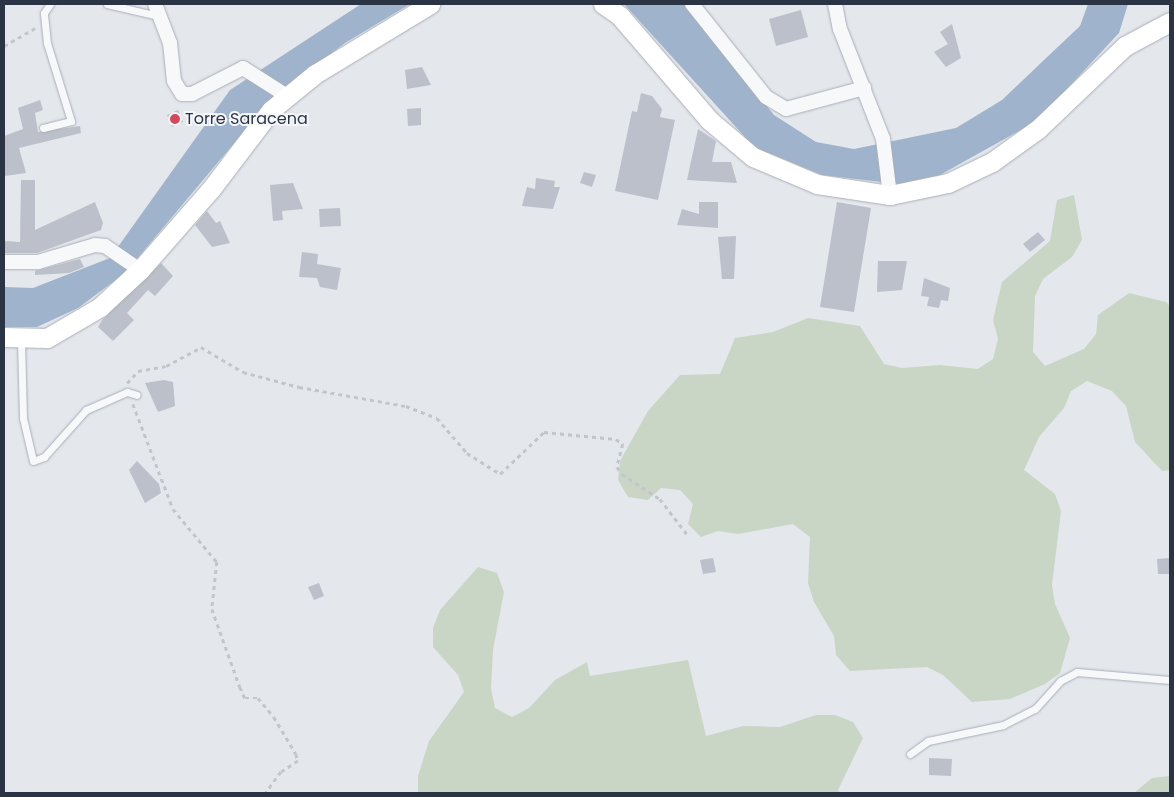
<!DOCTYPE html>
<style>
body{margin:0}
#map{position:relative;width:1174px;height:797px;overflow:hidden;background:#e4e7ec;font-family:Poppins,sans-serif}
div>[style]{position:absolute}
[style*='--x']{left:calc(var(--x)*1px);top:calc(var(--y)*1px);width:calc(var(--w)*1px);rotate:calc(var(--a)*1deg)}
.green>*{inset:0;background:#c9d6c5}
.water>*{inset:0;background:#9fb4cc}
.building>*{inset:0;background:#bbc0ca}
.path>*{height:2.5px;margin-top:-1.25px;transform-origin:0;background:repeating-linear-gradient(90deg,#c2c5cb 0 4px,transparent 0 8px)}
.roads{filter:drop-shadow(0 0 1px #a9aeb7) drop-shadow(0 0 1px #a9aeb7)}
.lane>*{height:7px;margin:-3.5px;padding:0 3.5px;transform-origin:3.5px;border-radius:3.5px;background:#f7f8fa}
.street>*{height:14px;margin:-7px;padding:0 7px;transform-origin:7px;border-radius:7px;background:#f7f8fa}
.secondary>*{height:19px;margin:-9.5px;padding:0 9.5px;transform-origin:9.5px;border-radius:9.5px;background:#fff}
.dots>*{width:14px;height:14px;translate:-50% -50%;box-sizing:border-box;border:2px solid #f4f6f9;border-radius:50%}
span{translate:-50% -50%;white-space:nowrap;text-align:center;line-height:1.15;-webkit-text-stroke:4px #f4f6f9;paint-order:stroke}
.poi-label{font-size:16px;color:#2b3445}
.left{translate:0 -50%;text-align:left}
.frame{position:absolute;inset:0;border:5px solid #2b3445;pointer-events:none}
</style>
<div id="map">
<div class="green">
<div style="clip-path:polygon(1074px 195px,1082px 240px,1072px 257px,1043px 279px,1035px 296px,1033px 352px,1045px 366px,1084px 349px,1096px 334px,1098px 315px,1129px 293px,1166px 302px,1170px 306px,1170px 470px,1162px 471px,1135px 442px,1126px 406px,1112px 391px,1087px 381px,1071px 391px,1064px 408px,1039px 437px,1024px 470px,1055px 494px,1061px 511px,1052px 585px,1055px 604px,1070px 638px,1060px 673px,1045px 684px,1010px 699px,972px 702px,943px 675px,927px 667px,850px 671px,836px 655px,834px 636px,814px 602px,808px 583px,810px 537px,793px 524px,738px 534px,718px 531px,701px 537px,688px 524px,693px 504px,680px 490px,661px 488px,648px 500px,628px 497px,618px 480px,620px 461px,648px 411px,680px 375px,720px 374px,735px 338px,773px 332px,808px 318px,860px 326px,884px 364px,902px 368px,940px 365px,978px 369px,993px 359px,998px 339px,993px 320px,1002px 282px,1050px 241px,1057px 200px)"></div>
<div style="clip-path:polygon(478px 567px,497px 573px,504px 592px,493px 650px,491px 688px,495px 708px,512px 717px,529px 708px,555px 680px,587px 662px,590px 676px,688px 660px,706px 736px,743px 726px,780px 727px,816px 715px,835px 715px,853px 722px,863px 738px,838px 790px,841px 793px,418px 793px,418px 776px,429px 741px,464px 692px,458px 675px,433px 647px,433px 628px,440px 610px)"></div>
<div style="clip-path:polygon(1170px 776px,1170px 793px,1134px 793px,1152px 778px)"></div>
</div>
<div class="water">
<div style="clip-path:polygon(361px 4px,410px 4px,345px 43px,272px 98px,125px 273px,78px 308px,37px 327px,4px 327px,4px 287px,33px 288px,110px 258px,230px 90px)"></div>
<div style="clip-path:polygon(624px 4px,685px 4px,774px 115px,816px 142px,854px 149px,956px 128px,1002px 100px,1044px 60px,1080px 26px,1088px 4px,1128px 4px,1119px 33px,1037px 121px,940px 175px,898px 184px,822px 175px,754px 147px)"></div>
</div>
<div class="building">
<div style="clip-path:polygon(801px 10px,808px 37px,776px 46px,769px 19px)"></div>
<div style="clip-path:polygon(952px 24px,961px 58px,946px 67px,934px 52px,948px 44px,940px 32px)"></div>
<div style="clip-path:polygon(422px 67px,431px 85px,407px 89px,405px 70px)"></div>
<div style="clip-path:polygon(641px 93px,652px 96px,662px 109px,660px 117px,675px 120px,658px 200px,615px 191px,632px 111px,637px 112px)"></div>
<div style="clip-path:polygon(40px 100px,43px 110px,35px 113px,38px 132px,80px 126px,81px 133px,19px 148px,26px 173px,5px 176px,4px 136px,23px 129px,18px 108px)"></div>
<div style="clip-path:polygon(421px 108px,421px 125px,408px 126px,407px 109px)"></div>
<div style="clip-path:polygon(178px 110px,183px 122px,172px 127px,167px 115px)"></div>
<div style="clip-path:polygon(698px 129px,716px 141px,712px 162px,731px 162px,737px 183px,687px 180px)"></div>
<div style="clip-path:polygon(584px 172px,596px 175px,592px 187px,580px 183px)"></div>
<div style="clip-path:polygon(536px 178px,555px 181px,554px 187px,560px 187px,553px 209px,522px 206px,527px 187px,535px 189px)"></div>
<div style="clip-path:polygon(21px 180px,35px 180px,35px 230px,95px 202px,103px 223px,101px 230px,37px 253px,4px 253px,4px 241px,20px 242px)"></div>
<div style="clip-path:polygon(293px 183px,303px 209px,282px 211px,283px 220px,273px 221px,270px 185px)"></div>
<div style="clip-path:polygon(699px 202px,718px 202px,718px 228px,677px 225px,682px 209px,699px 214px)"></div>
<div style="clip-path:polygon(837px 202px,871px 208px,854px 312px,820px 307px)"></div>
<div style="clip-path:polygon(340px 208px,341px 226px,320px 227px,319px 209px)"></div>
<div style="clip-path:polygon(207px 211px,216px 223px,220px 221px,230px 243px,212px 247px,195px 225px)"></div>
<div style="clip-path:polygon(1038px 232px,1045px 240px,1030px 252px,1023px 244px)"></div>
<div style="clip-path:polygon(736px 236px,734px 279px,722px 279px,718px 237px)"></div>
<div style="clip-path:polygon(302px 252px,318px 254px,317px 264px,341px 268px,337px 290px,320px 287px,317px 278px,299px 277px)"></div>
<div style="clip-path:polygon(80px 259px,84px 267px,69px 273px,35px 275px,35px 271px)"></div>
<div style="clip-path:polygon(878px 261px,907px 261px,902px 290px,877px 292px)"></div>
<div style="clip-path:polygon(161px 263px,173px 276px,155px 296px,148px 290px,127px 313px,134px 320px,113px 341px,98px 327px,103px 319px)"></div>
<div style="clip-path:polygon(924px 278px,950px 288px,948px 301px,941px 300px,939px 308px,927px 306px,929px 297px,921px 296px)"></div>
<div style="clip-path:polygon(164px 380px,173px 382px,175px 406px,158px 412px,145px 383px)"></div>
<div style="clip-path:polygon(137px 461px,159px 484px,161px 493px,145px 503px,129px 470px)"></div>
<div style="clip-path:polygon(713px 558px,716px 572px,703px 574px,700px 560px)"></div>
<div style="clip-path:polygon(1170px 558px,1170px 574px,1158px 574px,1157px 559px)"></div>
<div style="clip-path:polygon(319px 583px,324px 596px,314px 600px,308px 587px)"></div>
<div style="clip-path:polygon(929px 758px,952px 759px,951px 776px,929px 775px)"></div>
</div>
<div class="path">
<div style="--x:4;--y:46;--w:36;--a:-30"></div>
<div style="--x:127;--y:383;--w:16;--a:-47"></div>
<div style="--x:138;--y:371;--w:28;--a:-10"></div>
<div style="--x:166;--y:366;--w:40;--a:-28"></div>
<div style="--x:201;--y:347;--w:49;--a:30.8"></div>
<div style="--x:243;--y:372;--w:58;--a:15"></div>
<div style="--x:299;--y:387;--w:109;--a:10.1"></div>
<div style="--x:406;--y:406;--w:33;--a:21"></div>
<div style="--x:437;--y:418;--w:46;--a:49.4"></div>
<div style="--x:467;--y:453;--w:39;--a:32"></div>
<div style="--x:500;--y:474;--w:61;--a:-43.7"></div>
<div style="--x:544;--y:432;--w:72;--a:5.6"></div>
<div style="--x:616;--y:439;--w:9;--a:36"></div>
<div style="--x:623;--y:444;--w:24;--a:105"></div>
<div style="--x:617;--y:467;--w:9;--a:54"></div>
<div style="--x:622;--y:474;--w:45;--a:33.3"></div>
<div style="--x:660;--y:499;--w:44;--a:52.4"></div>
<div style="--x:133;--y:404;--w:112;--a:69.1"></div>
<div style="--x:173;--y:509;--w:69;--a:50.3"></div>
<div style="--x:217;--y:562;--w:47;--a:96.1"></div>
<div style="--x:212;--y:609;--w:83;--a:70.3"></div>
<div style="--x:240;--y:687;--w:12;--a:66"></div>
<div style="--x:245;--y:698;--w:13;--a:0"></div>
<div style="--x:258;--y:698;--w:25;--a:50"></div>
<div style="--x:274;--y:717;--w:43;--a:59.3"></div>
<div style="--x:296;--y:754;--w:7;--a:74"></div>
<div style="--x:298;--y:761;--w:20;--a:147"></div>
<div style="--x:281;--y:772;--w:26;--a:126"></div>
</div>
<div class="roads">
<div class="lane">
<div style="--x:107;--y:4;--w:52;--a:13.2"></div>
<div style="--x:43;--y:128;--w:29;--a:-14"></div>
<div style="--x:71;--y:121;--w:82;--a:-107.1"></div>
<div style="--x:47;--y:43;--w:30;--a:-96"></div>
<div style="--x:44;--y:13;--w:11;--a:-56"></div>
<div style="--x:21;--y:341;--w:77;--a:88.5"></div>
<div style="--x:23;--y:418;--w:44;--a:76.9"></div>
<div style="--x:33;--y:461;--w:12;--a:-20"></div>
<div style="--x:44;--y:457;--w:63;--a:-48.2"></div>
<div style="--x:86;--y:410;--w:45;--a:-23.7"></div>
<div style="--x:127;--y:392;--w:10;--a:17"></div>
<div style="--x:910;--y:754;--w:22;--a:-36"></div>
<div style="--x:928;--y:741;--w:77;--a:-12"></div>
<div style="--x:1003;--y:725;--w:36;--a:-27"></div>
<div style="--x:1035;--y:709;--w:38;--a:-48"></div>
<div style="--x:1060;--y:681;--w:19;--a:-28"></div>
<div style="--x:1077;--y:672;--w:93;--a:4.9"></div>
</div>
<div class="street">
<div style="--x:155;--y:4;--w:42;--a:69"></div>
<div style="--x:170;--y:43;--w:38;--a:84"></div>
<div style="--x:174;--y:81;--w:15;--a:58"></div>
<div style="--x:182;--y:94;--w:10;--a:0"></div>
<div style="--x:192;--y:94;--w:57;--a:-27"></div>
<div style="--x:243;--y:68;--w:52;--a:32.5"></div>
<div style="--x:692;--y:4;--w:119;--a:51.5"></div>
<div style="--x:766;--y:97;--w:23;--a:31"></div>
<div style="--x:786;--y:109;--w:81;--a:-15.1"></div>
<div style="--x:835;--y:4;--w:25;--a:79"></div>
<div style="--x:840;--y:29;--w:118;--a:68.6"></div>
<div style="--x:883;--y:139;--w:56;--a:82.9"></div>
<div style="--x:4;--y:262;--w:34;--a:0"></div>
<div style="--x:38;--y:262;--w:59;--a:-16.6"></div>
<div style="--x:95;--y:245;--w:10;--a:6"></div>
<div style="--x:105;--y:246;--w:42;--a:34.4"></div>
</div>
<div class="secondary">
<div style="--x:603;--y:4;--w:21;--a:35"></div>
<div style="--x:620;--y:16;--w:137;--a:49.4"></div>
<div style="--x:709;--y:120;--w:57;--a:40.1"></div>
<div style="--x:753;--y:157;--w:69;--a:22.9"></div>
<div style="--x:817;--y:184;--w:74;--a:8.6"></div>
<div style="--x:890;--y:195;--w:59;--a:-11.7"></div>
<div style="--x:948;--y:183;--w:49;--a:-25.5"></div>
<div style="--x:992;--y:162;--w:57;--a:-35.7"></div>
<div style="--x:1038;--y:129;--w:120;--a:-43.7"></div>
<div style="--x:1125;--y:46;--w:51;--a:-28.1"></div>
<div style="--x:4;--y:337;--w:43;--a:1.3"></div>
<div style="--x:47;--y:338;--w:61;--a:-30.3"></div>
<div style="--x:100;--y:307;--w:54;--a:-42.8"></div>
<div style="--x:140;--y:270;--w:108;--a:-48.8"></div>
<div style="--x:211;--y:189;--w:99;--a:-52.8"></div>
<div style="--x:271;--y:110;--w:57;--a:-39.3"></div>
<div style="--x:315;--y:74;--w:135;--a:-31.3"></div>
</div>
</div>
<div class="dots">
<div style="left:175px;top:119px;background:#d1495b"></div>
</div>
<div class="poi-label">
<span class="left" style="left:185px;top:119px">Torre Saracena</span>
</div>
<div class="frame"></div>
</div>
